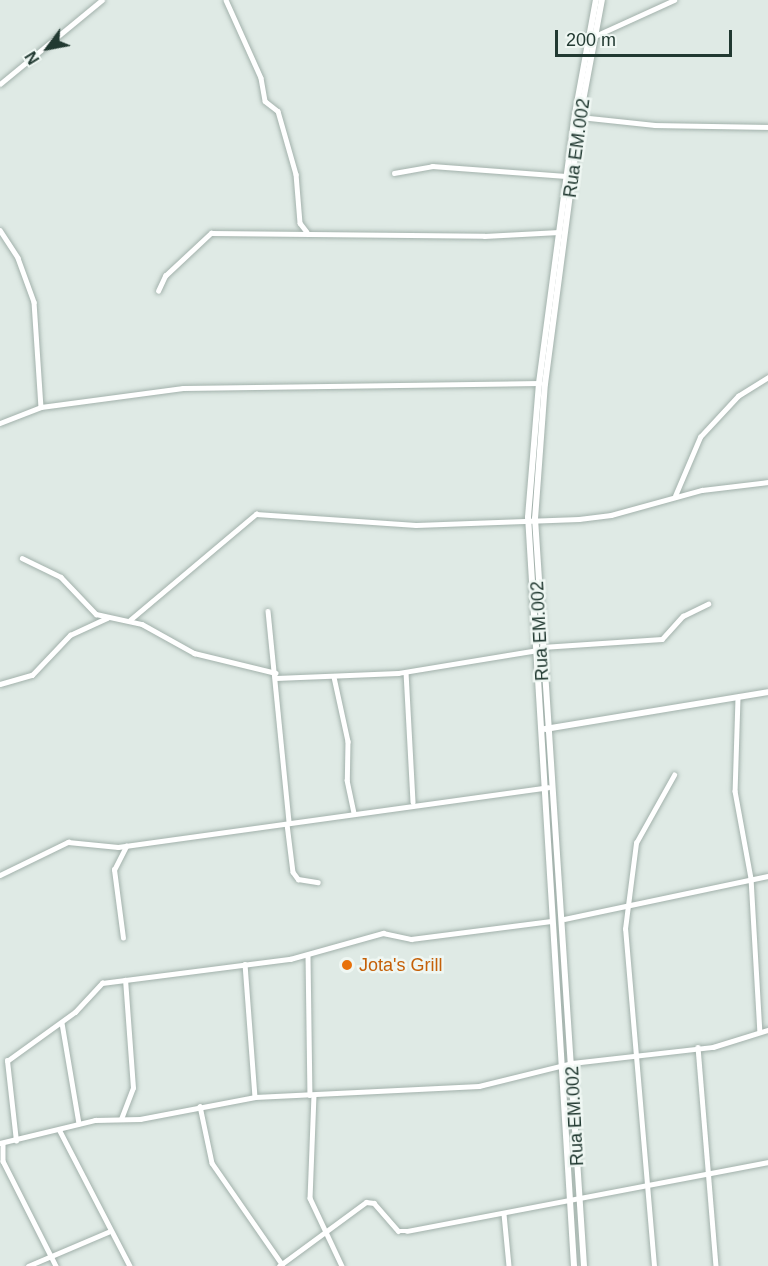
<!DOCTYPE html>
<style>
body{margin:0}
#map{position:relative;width:768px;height:1266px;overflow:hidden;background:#dfeae5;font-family:Helvetica,sans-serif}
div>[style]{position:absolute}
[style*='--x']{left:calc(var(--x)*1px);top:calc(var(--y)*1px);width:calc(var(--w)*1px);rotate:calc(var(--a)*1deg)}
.roads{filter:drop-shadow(0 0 2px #a2b1ab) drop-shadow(0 0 2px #a2b1ab)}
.minor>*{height:4.5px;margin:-2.25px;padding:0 2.25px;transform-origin:2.25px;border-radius:2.25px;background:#fff}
.tertiary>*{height:6px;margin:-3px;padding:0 3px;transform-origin:3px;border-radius:3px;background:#fff}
.dots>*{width:16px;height:16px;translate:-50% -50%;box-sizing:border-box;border:3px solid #eff7f3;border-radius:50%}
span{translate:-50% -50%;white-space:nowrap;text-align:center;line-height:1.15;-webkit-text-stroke:5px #eff7f3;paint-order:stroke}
.street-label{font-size:18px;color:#213931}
.food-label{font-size:18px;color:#c56008}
.left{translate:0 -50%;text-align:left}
.north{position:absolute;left:18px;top:18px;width:60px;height:60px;-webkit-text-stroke:4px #eff7f3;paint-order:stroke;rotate:238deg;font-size:16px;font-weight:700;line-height:24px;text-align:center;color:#213931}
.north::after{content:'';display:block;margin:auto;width:21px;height:27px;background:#213931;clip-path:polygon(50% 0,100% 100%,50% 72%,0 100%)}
.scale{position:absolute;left:555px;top:30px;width:177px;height:27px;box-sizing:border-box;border:3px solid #213931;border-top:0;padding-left:8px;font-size:18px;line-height:21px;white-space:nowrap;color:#213931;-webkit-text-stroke:4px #eff7f3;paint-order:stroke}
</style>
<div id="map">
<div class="roads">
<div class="minor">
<div style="--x:226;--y:0;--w:85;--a:65.8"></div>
<div style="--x:261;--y:78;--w:23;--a:80"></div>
<div style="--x:265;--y:101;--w:16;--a:38"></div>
<div style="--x:278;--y:111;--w:66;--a:74.1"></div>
<div style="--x:296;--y:174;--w:49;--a:85.3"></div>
<div style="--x:300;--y:223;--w:11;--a:52"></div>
<div style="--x:595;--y:36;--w:87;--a:-24.5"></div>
<div style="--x:0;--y:84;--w:132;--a:-39.5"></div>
<div style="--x:580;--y:117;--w:75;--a:6.1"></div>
<div style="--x:655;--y:125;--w:113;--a:1"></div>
<div style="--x:394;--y:173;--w:39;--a:-10"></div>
<div style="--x:432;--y:166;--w:134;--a:4.3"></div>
<div style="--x:0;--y:230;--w:33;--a:57"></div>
<div style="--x:18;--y:258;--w:47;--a:70"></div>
<div style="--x:34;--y:302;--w:105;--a:86.2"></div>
<div style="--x:41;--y:407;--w:143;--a:-7.6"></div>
<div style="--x:183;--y:388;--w:356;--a:-0.8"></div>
<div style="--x:158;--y:291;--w:17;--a:-65"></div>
<div style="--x:165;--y:276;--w:63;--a:-43.1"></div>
<div style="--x:211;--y:233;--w:273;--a:0.6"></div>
<div style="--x:484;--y:236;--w:75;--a:-3.1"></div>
<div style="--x:0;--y:423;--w:44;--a:-21.3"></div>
<div style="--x:675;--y:496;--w:64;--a:-67"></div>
<div style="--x:700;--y:437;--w:56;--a:-47.2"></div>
<div style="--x:738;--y:396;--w:36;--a:-32"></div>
<div style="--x:22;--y:558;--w:43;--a:26"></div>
<div style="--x:61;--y:577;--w:51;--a:46.6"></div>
<div style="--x:96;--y:614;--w:47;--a:12.3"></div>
<div style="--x:142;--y:624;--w:60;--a:29.1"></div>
<div style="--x:194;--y:653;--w:84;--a:13.7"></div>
<div style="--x:268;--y:611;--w:213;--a:84.3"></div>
<div style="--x:130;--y:620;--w:165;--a:-40.1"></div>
<div style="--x:256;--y:514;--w:160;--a:3.9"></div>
<div style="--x:416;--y:525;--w:163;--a:-2.1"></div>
<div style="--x:579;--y:519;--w:32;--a:-7"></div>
<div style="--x:611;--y:515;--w:94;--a:-15.4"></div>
<div style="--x:702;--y:490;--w:66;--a:-6.9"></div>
<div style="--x:542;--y:647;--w:120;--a:-3.8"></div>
<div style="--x:662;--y:639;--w:31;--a:-48"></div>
<div style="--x:683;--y:616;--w:28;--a:-26"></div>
<div style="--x:406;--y:672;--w:130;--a:86.9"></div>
<div style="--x:334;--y:677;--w:66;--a:77.7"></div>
<div style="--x:348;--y:741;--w:39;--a:91"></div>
<div style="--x:347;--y:780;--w:34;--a:78"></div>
<div style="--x:276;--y:678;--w:122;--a:-2.3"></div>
<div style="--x:398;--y:673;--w:136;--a:-9.3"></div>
<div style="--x:0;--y:684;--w:33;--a:-16"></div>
<div style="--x:32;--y:675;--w:55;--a:-46.5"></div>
<div style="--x:70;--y:635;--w:41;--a:-24.7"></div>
<div style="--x:738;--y:698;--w:93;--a:91.8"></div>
<div style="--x:735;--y:791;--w:88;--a:79.6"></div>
<div style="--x:751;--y:878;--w:154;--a:86.7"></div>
<div style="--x:287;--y:824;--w:48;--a:82.9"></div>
<div style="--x:293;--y:872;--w:9;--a:54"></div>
<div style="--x:298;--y:879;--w:20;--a:9"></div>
<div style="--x:0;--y:875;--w:76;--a:-25.9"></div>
<div style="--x:68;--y:842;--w:50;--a:5.7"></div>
<div style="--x:118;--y:847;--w:434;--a:-7.9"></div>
<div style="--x:564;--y:919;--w:208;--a:-11.9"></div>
<div style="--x:123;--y:938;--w:69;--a:-97.5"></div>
<div style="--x:114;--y:870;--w:27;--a:-63"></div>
<div style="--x:308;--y:955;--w:140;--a:89.2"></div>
<div style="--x:245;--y:964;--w:133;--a:85.7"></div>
<div style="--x:62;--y:1023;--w:102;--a:80.4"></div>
<div style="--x:698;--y:1047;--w:220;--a:85.3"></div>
<div style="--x:314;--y:1095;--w:103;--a:92.2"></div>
<div style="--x:310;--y:1198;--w:75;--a:64.8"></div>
<div style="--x:200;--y:1106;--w:58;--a:78.1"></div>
<div style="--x:212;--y:1163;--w:123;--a:55.3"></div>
<div style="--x:121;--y:1119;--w:33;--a:-69"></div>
<div style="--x:133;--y:1088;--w:108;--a:-94.2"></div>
<div style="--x:60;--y:1131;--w:152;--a:62.6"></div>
<div style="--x:16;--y:1141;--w:81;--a:-96.4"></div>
<div style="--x:7;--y:1061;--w:84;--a:-35.8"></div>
<div style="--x:75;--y:1012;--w:40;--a:-47"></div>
<div style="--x:102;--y:983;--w:190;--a:-7.3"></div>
<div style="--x:290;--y:959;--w:97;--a:-15.6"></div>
<div style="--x:383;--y:933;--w:29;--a:12"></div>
<div style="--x:411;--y:939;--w:141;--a:-7.3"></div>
<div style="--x:0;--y:1143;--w:98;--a:-13.6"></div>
<div style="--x:95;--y:1120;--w:45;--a:-1.3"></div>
<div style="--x:140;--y:1119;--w:117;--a:-10.8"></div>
<div style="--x:255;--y:1097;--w:224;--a:-2.8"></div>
<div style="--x:479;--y:1086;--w:96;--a:-13.9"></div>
<div style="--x:572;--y:1063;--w:142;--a:-6.5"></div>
<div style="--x:713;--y:1047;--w:58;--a:-17.2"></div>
<div style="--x:3;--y:1143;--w:18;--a:90"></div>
<div style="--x:3;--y:1161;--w:118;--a:63.2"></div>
<div style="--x:504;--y:1214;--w:52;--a:84.5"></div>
<div style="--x:28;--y:1266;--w:87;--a:-23"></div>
<div style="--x:279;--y:1266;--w:108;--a:-36.3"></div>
<div style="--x:366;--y:1202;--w:8;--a:7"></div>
<div style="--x:374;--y:1203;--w:37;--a:49"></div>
<div style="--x:398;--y:1231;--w:9;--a:0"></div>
<div style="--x:407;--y:1231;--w:368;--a:-10.8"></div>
<div style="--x:654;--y:1266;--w:338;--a:-94.9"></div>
<div style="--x:625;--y:929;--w:87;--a:-82.7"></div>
<div style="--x:636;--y:843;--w:78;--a:-60.8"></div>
</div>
<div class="tertiary">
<div style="--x:545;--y:729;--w:226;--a:-9.4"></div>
<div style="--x:574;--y:1266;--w:750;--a:-93.51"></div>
<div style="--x:528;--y:517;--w:134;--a:-85.3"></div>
<div style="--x:539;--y:383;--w:271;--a:-82.4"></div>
<div style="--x:575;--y:114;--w:116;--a:-79.6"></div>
<div style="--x:584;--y:1266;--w:749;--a:-93.75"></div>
<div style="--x:535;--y:519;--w:135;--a:-85.8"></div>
<div style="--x:545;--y:384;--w:269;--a:-82.5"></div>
<div style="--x:580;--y:117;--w:119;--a:-79.4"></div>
</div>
</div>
<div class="dots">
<div style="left:347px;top:965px;background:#e8710a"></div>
</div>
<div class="street-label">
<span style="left:577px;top:148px;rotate:-82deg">Rua EM.002</span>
<span style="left:540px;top:631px;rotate:-93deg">Rua EM.002</span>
<span style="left:575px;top:1116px;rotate:-93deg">Rua EM.002</span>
</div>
<div class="food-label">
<span class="left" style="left:359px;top:965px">Jota's Grill</span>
</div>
<div class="north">N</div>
<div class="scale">200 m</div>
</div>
